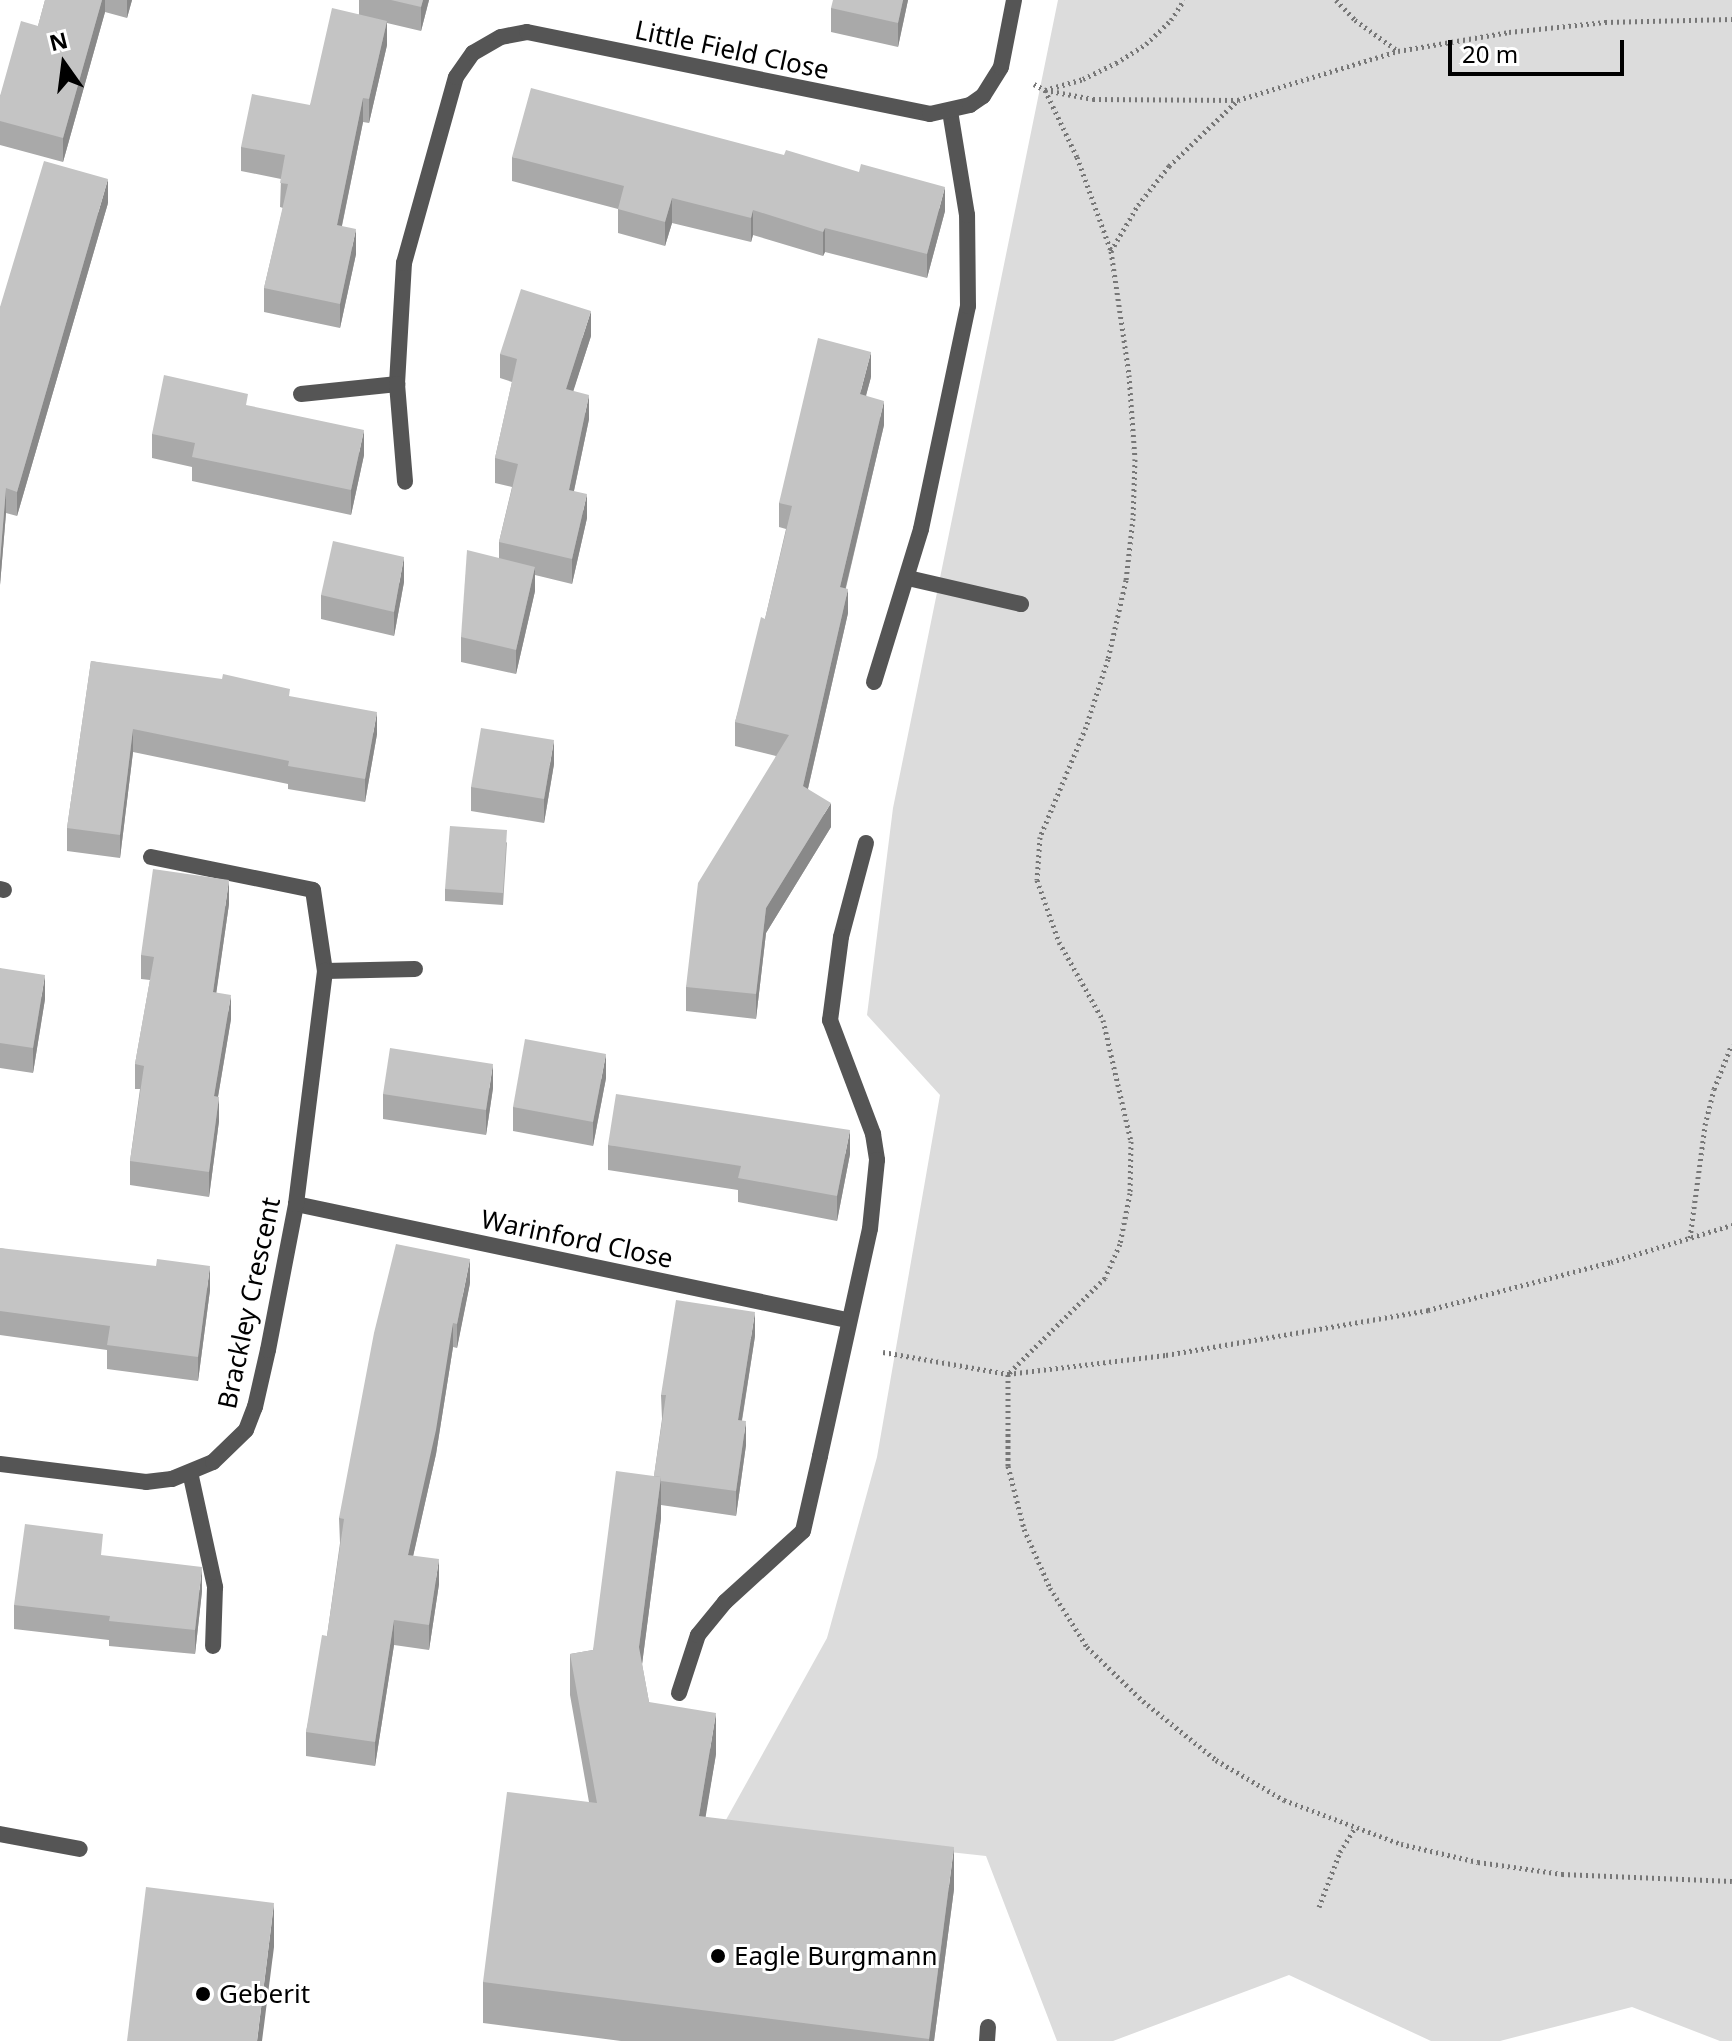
<!DOCTYPE html>
<style>
body{margin:0}
#map{position:relative;width:1732px;height:2041px;overflow:hidden;background:#fff;font-family:"Noto Sans",sans-serif}
div>[style]{position:absolute}
[style*='--x']{left:calc(var(--x)*1px);top:calc(var(--y)*1px);width:calc(var(--w)*1px);rotate:calc(var(--a)*1deg)}
.green>*{inset:0;background:#dcdcdc}
.path>*{height:5px;margin-top:-2.5px;transform-origin:0;background:repeating-linear-gradient(90deg,#777 0 2px,transparent 0 6px)}
.lane>*{height:16px;margin:-8px;padding:0 8px;transform-origin:8px;border-radius:8px;background:#555}
.street>*{height:16px;margin:-8px;padding:0 8px;transform-origin:8px;border-radius:8px;background:#555}
.wall>*{inset:0;background:#a9a9a9}
.shaded-wall>*{inset:0;background:#898989}
.building>*{inset:0;background:#c4c4c4}
.dots>*{width:22px;height:22px;translate:-50% -50%;box-sizing:border-box;border:4px solid #fff;border-radius:50%}
span{translate:-50% -50%;white-space:nowrap;text-align:center;line-height:1.15;-webkit-text-stroke:6px #fff;paint-order:stroke}
.street-label{font-size:26px;color:#000}
.poi-label{font-size:26px;color:#000}
.left{translate:0 -50%;text-align:left}
.north{position:absolute;left:24px;top:24px;width:80px;height:80px;-webkit-text-stroke:6px #fff;paint-order:stroke;rotate:346deg;font-size:22px;font-weight:700;line-height:32px;text-align:center;color:#000}
.north::after{content:'';display:block;margin:auto;width:28px;height:36px;background:#000;clip-path:polygon(50% 0,100% 100%,50% 72%,0 100%)}
.scale{position:absolute;left:1448px;top:40px;width:176px;height:36px;box-sizing:border-box;border:4px solid #000;border-top:0;padding-left:10px;font-size:24px;line-height:28px;white-space:nowrap;color:#000;-webkit-text-stroke:6px #fff;paint-order:stroke}
</style>
<div id="map">
<div class="green">
<div style="clip-path:polygon(1058px 0,1732px 0,1732px 2041px,1720px 2041px,1632px 2007px,1500px 2041px,1431px 2041px,1289px 1975px,1113px 2041px,1057px 2041px,986px 1856px,722px 1827px,827px 1638px,877px 1457px,940px 1095px,867px 1015px,893px 808px)"></div>
</div>
<div class="path">
<div style="--x:1336;--y:0;--w:28;--a:46"></div>
<div style="--x:1355;--y:20;--w:53;--a:35.8"></div>
<div style="--x:1034;--y:84;--w:13;--a:29"></div>
<div style="--x:1045;--y:90;--w:49;--a:10.6"></div>
<div style="--x:1093;--y:99;--w:145;--a:0.4"></div>
<div style="--x:1238;--y:100;--w:167;--a:-17"></div>
<div style="--x:1398;--y:51;--w:113;--a:-9.7"></div>
<div style="--x:1509;--y:32;--w:97;--a:-5.9"></div>
<div style="--x:1605;--y:22;--w:127;--a:-1.4"></div>
<div style="--x:1045;--y:90;--w:74;--a:64.5"></div>
<div style="--x:1077;--y:157;--w:100;--a:70.1"></div>
<div style="--x:1111;--y:251;--w:125;--a:81.7"></div>
<div style="--x:1129;--y:375;--w:84;--a:85.9"></div>
<div style="--x:1135;--y:459;--w:59;--a:91.9"></div>
<div style="--x:1133;--y:518;--w:62;--a:96.4"></div>
<div style="--x:1126;--y:580;--w:81;--a:102.8"></div>
<div style="--x:1108;--y:659;--w:71;--a:107.9"></div>
<div style="--x:1086;--y:727;--w:119;--a:112.7"></div>
<div style="--x:1040;--y:837;--w:43;--a:94"></div>
<div style="--x:1037;--y:880;--w:66;--a:70.5"></div>
<div style="--x:1059;--y:942;--w:90;--a:60.6"></div>
<div style="--x:1103;--y:1020;--w:124;--a:77"></div>
<div style="--x:1131;--y:1141;--w:52;--a:91.1"></div>
<div style="--x:1130;--y:1193;--w:52;--a:101.1"></div>
<div style="--x:1120;--y:1244;--w:37;--a:114"></div>
<div style="--x:1105;--y:1278;--w:136;--a:135.3"></div>
<div style="--x:1008;--y:1374;--w:92;--a:90"></div>
<div style="--x:1008;--y:1466;--w:65;--a:75.7"></div>
<div style="--x:1024;--y:1529;--w:64;--a:66.2"></div>
<div style="--x:1050;--y:1588;--w:70;--a:57.9"></div>
<div style="--x:1087;--y:1647;--w:78;--a:44"></div>
<div style="--x:1143;--y:1701;--w:94;--a:38.9"></div>
<div style="--x:1216;--y:1760;--w:79;--a:30.5"></div>
<div style="--x:1284;--y:1800;--w:125;--a:20.6"></div>
<div style="--x:1401;--y:1844;--w:79;--a:13.2"></div>
<div style="--x:1478;--y:1862;--w:85;--a:8.1"></div>
<div style="--x:1562;--y:1874;--w:170;--a:2.4"></div>
<div style="--x:1045;--y:90;--w:40;--a:-16"></div>
<div style="--x:1083;--y:79;--w:37;--a:-26"></div>
<div style="--x:1116;--y:63;--w:36;--a:-32"></div>
<div style="--x:1146;--y:44;--w:35;--a:-44"></div>
<div style="--x:1171;--y:20;--w:24;--a:-57"></div>
<div style="--x:1111;--y:251;--w:53;--a:-59.6"></div>
<div style="--x:1138;--y:205;--w:50;--a:-51.5"></div>
<div style="--x:1169;--y:166;--w:95;--a:-43.7"></div>
<div style="--x:1690;--y:1238;--w:114;--a:-82.4"></div>
<div style="--x:1705;--y:1125;--w:37;--a:-76"></div>
<div style="--x:1714;--y:1089;--w:48;--a:-68.2"></div>
<div style="--x:883;--y:1352;--w:127;--a:10"></div>
<div style="--x:1008;--y:1374;--w:159;--a:-6.9"></div>
<div style="--x:1166;--y:1355;--w:266;--a:-9.7"></div>
<div style="--x:1428;--y:1310;--w:189;--a:-14.7"></div>
<div style="--x:1611;--y:1262;--w:127;--a:-17"></div>
<div style="--x:1319;--y:1907;--w:59;--a:-69.1"></div>
<div style="--x:1340;--y:1852;--w:28;--a:-58"></div>
</div>
<div class="lane">
<div style="--x:908;--y:578;--w:116;--a:13"></div>
<div style="--x:874;--y:682;--w:160;--a:-72.9"></div>
<div style="--x:921;--y:529;--w:228;--a:-78.1"></div>
<div style="--x:968;--y:306;--w:91;--a:-90.6"></div>
<div style="--x:967;--y:215;--w:105;--a:-99.3"></div>
<div style="--x:866;--y:843;--w:97;--a:104.9"></div>
<div style="--x:841;--y:937;--w:84;--a:97.5"></div>
<div style="--x:830;--y:1020;--w:122;--a:69.3"></div>
<div style="--x:873;--y:1134;--w:26;--a:81"></div>
<div style="--x:877;--y:1160;--w:69;--a:95.8"></div>
<div style="--x:151;--y:857;--w:165;--a:11.5"></div>
<div style="--x:0;--y:889;--w:4;--a:14"></div>
<div style="--x:190;--y:1472;--w:118;--a:77.7"></div>
<div style="--x:215;--y:1587;--w:59;--a:91.9"></div>
<div style="--x:679;--y:1693;--w:61;--a:-71.9"></div>
<div style="--x:698;--y:1635;--w:43;--a:-50.7"></div>
<div style="--x:725;--y:1602;--w:105;--a:-42.3"></div>
<div style="--x:803;--y:1531;--w:77;--a:-77.2"></div>
<div style="--x:0;--y:1834;--w:81;--a:10.6"></div>
</div>
<div class="street">
<div style="--x:397;--y:384;--w:121;--a:-86.7"></div>
<div style="--x:404;--y:263;--w:193;--a:-74.4"></div>
<div style="--x:456;--y:77;--w:29;--a:-55"></div>
<div style="--x:473;--y:53;--w:32;--a:-30"></div>
<div style="--x:501;--y:37;--w:26;--a:-11"></div>
<div style="--x:527;--y:32;--w:411;--a:11.5"></div>
<div style="--x:930;--y:114;--w:41;--a:-12.7"></div>
<div style="--x:970;--y:105;--w:16;--a:-35"></div>
<div style="--x:983;--y:96;--w:34;--a:-58"></div>
<div style="--x:1001;--y:67;--w:68;--a:-79"></div>
<div style="--x:301;--y:394;--w:97;--a:-5.9"></div>
<div style="--x:397;--y:384;--w:98;--a:85.3"></div>
<div style="--x:313;--y:890;--w:82;--a:81.6"></div>
<div style="--x:325;--y:971;--w:90;--a:-1.3"></div>
<div style="--x:296;--y:1204;--w:563;--a:11.89"></div>
<div style="--x:820;--y:1456;--w:232;--a:-77.6"></div>
<div style="--x:0;--y:1464;--w:147;--a:7"></div>
<div style="--x:146;--y:1482;--w:26;--a:-7"></div>
<div style="--x:172;--y:1479;--w:44;--a:-22.5"></div>
<div style="--x:213;--y:1462;--w:46;--a:-44.1"></div>
<div style="--x:246;--y:1430;--w:25;--a:-69"></div>
<div style="--x:255;--y:1407;--w:58;--a:-77.2"></div>
<div style="--x:268;--y:1350;--w:149;--a:-79.1"></div>
<div style="--x:296;--y:1204;--w:235;--a:-82.9"></div>
<div style="--x:987;--y:2041;--w:14;--a:-86"></div>
</div>
<div class="wall">
<div style="clip-path:polygon(45px 0,132px 0,127px 18px,105px 12px,63px 162px,0 145px,0 96px,38px 26px)"></div>
<div style="clip-path:polygon(359px 0,429px 0,421px 31px,387px 23px,387px 45px,369px 123px,363px 122px,342px 226px,356px 254px,340px 328px,264px 312px,264px 288px,283px 208px,280px 207px,281px 179px,241px 171px,241px 147px,310px 105px,359px 14px)"></div>
<div style="clip-path:polygon(908px 0,898px 47px,831px 32px,831px 8px)"></div>
<div style="clip-path:polygon(512px 157px,945px 211px,927px 278px,825px 252px,823px 256px,753px 235px,751px 242px,672px 223px,665px 246px,618px 233px,618px 209px,512px 181px)"></div>
<div style="clip-path:polygon(108px 203px,17px 516px,6px 513px,0 585px,0 307px)"></div>
<div style="clip-path:polygon(591px 336px,573px 391px,589px 419px,574px 491px,587px 518px,572px 584px,535px 575px,535px 591px,516px 674px,461px 662px,461px 637px,499px 558px,499px 542px,512px 487px,495px 483px,495px 458px,512px 382px,500px 378px,500px 354px)"></div>
<div style="clip-path:polygon(871px 377px,866px 395px,884px 425px,846px 588px,848px 613px,808px 789px,831px 827px,766px 933px,756px 1019px,686px 1011px,686px 987px,776px 756px,735px 746px,735px 722px,765px 619px,786px 529px,779px 527px,779px 503px)"></div>
<div style="clip-path:polygon(248px 406px,364px 455px,351px 515px,192px 481px,192px 467px,152px 458px,152px 434px)"></div>
<div style="clip-path:polygon(404px 582px,394px 636px,321px 619px,321px 595px)"></div>
<div style="clip-path:polygon(91px 661px,290px 697px,377px 734px,365px 802px,288px 789px,288px 784px,133px 752px,120px 858px,67px 851px,67px 828px)"></div>
<div style="clip-path:polygon(554px 764px,544px 823px,471px 811px,471px 787px)"></div>
<div style="clip-path:polygon(507px 842px,503px 905px,445px 901px,445px 889px)"></div>
<div style="clip-path:polygon(229px 904px,216px 993px,231px 1019px,218px 1097px,219px 1121px,209px 1197px,130px 1185px,130px 1161px,140px 1089px,135px 1089px,135px 1064px,150px 980px,141px 979px,141px 955px)"></div>
<div style="clip-path:polygon(0 968px,45px 999px,33px 1073px,0 1068px)"></div>
<div style="clip-path:polygon(606px 1078px,593px 1146px,513px 1131px,513px 1107px)"></div>
<div style="clip-path:polygon(493px 1088px,486px 1135px,383px 1119px,383px 1094px)"></div>
<div style="clip-path:polygon(608px 1145px,850px 1154px,837px 1221px,738px 1202px,738px 1190px,608px 1170px)"></div>
<div style="clip-path:polygon(0 1248px,210px 1290px,198px 1381px,107px 1369px,107px 1350px,0 1335px)"></div>
<div style="clip-path:polygon(470px 1283px,457px 1348px,453px 1347px,436px 1454px,413px 1556px,439px 1584px,429px 1650px,394px 1645px,375px 1766px,306px 1756px,306px 1732px,327px 1636px,340px 1543px,339px 1518px)"></div>
<div style="clip-path:polygon(755px 1336px,742px 1421px,746px 1445px,736px 1516px,661px 1505px,661px 1518px,642px 1664px,649px 1702px,716px 1754px,705px 1817px,954px 1889px,934px 2041px,621px 2041px,483px 2023px,483px 1982px,589px 1802px,570px 1695px,570px 1654px,593px 1650px,654px 1476px,662px 1419px,661px 1395px)"></div>
<div style="clip-path:polygon(103px 1556px,202px 1591px,195px 1654px,109px 1646px,109px 1640px,14px 1629px,14px 1605px)"></div>
</div>
<div class="shaded-wall">
<div style="clip-path:polygon(102px 0,105px 0,105px 12px,63px 162px,63px 138px)"></div>
<div style="clip-path:polygon(127px 0,132px 0,127px 18px)"></div>
<div style="clip-path:polygon(423px 0,429px 0,421px 31px,421px 7px)"></div>
<div style="clip-path:polygon(903px 0,908px 0,898px 47px,898px 23px)"></div>
<div style="clip-path:polygon(387px 21px,387px 45px,369px 123px,369px 99px)"></div>
<div style="clip-path:polygon(363px 98px,363px 122px,337px 249px,337px 225px)"></div>
<div style="clip-path:polygon(108px 179px,108px 203px,17px 516px,17px 492px)"></div>
<div style="clip-path:polygon(945px 187px,945px 211px,927px 278px,927px 254px)"></div>
<div style="clip-path:polygon(672px 198px,672px 223px,665px 246px,665px 222px)"></div>
<div style="clip-path:polygon(753px 210px,753px 235px,751px 242px,751px 218px)"></div>
<div style="clip-path:polygon(825px 228px,825px 252px,823px 256px,823px 232px)"></div>
<div style="clip-path:polygon(356px 229px,356px 254px,340px 328px,340px 304px)"></div>
<div style="clip-path:polygon(591px 311px,591px 336px,566px 414px,566px 389px)"></div>
<div style="clip-path:polygon(871px 352px,871px 377px,860px 418px,860px 394px)"></div>
<div style="clip-path:polygon(589px 395px,589px 419px,569px 514px,569px 490px)"></div>
<div style="clip-path:polygon(884px 401px,884px 425px,840px 611px,840px 587px)"></div>
<div style="clip-path:polygon(364px 430px,364px 455px,351px 515px,351px 490px)"></div>
<div style="clip-path:polygon(6px 488px,6px 513px,0 585px,0 561px)"></div>
<div style="clip-path:polygon(587px 494px,587px 518px,572px 584px,572px 559px)"></div>
<div style="clip-path:polygon(404px 557px,404px 582px,394px 636px,394px 612px)"></div>
<div style="clip-path:polygon(535px 567px,535px 591px,516px 674px,516px 650px)"></div>
<div style="clip-path:polygon(848px 589px,848px 613px,803px 810px,803px 786px)"></div>
<div style="clip-path:polygon(377px 712px,377px 734px,365px 802px,365px 779px)"></div>
<div style="clip-path:polygon(133px 729px,133px 752px,120px 858px,120px 835px)"></div>
<div style="clip-path:polygon(554px 740px,554px 764px,544px 823px,544px 799px)"></div>
<div style="clip-path:polygon(831px 803px,831px 827px,766px 933px,756px 1019px,756px 994px,766px 908px)"></div>
<div style="clip-path:polygon(229px 880px,229px 904px,213px 1016px,213px 992px)"></div>
<div style="clip-path:polygon(45px 975px,45px 999px,33px 1073px,33px 1048px)"></div>
<div style="clip-path:polygon(231px 995px,231px 1019px,214px 1120px,214px 1096px)"></div>
<div style="clip-path:polygon(606px 1054px,606px 1078px,593px 1146px,593px 1122px)"></div>
<div style="clip-path:polygon(493px 1064px,493px 1088px,486px 1135px,486px 1110px)"></div>
<div style="clip-path:polygon(219px 1097px,219px 1121px,209px 1197px,209px 1172px)"></div>
<div style="clip-path:polygon(850px 1130px,850px 1154px,837px 1221px,837px 1196px)"></div>
<div style="clip-path:polygon(470px 1259px,470px 1283px,457px 1348px,457px 1324px)"></div>
<div style="clip-path:polygon(210px 1266px,210px 1290px,198px 1381px,198px 1357px)"></div>
<div style="clip-path:polygon(755px 1312px,755px 1336px,738px 1444px,738px 1420px)"></div>
<div style="clip-path:polygon(453px 1323px,453px 1347px,436px 1454px,408px 1579px,408px 1555px)"></div>
<div style="clip-path:polygon(746px 1421px,746px 1445px,736px 1516px,736px 1491px)"></div>
<div style="clip-path:polygon(661px 1477px,661px 1518px,639px 1688px,639px 1647px)"></div>
<div style="clip-path:polygon(439px 1559px,439px 1584px,429px 1650px,429px 1625px)"></div>
<div style="clip-path:polygon(202px 1567px,202px 1591px,195px 1654px,195px 1630px)"></div>
<div style="clip-path:polygon(394px 1620px,394px 1645px,375px 1766px,375px 1742px)"></div>
<div style="clip-path:polygon(716px 1713px,716px 1754px,699px 1857px,699px 1816px)"></div>
<div style="clip-path:polygon(954px 1847px,954px 1889px,934px 2041px,929px 2041px)"></div>
<div style="clip-path:polygon(274px 1903px,274px 1947px,262px 2041px,257px 2041px)"></div>
</div>
<div class="building">
<div style="clip-path:polygon(45px 0,102px 0,63px 138px,0 121px,0 96px,21px 21px,38px 26px)"></div>
<div style="clip-path:polygon(391px 0,423px 0,421px 7px)"></div>
<div style="clip-path:polygon(833px 0,903px 0,898px 23px,831px 8px)"></div>
<div style="clip-path:polygon(332px 8px,387px 21px,369px 99px,363px 98px,337px 225px,356px 229px,340px 304px,264px 288px,288px 184px,280px 183px,285px 155px,241px 147px,252px 94px,310px 105px)"></div>
<div style="clip-path:polygon(531px 88px,784px 155px,786px 150px,859px 172px,861px 164px,945px 187px,927px 254px,825px 228px,823px 232px,753px 210px,751px 218px,672px 198px,665px 222px,618px 209px,624px 186px,512px 157px)"></div>
<div style="clip-path:polygon(44px 161px,108px 179px,17px 492px,6px 488px,0 561px,0 307px)"></div>
<div style="clip-path:polygon(521px 289px,591px 311px,566px 389px,589px 395px,569px 490px,587px 494px,572px 559px,499px 542px,518px 464px,495px 458px,517px 359px,500px 354px)"></div>
<div style="clip-path:polygon(818px 338px,871px 352px,860px 394px,884px 401px,840px 587px,848px 589px,803px 786px,831px 803px,766px 908px,756px 994px,686px 987px,698px 883px,789px 735px,735px 722px,761px 617px,765px 619px,792px 506px,779px 503px)"></div>
<div style="clip-path:polygon(164px 375px,248px 394px,246px 405px,364px 430px,351px 490px,192px 457px,195px 443px,152px 434px)"></div>
<div style="clip-path:polygon(333px 541px,404px 557px,394px 612px,321px 595px)"></div>
<div style="clip-path:polygon(467px 550px,535px 567px,516px 650px,461px 637px)"></div>
<div style="clip-path:polygon(91px 661px,222px 679px,223px 674px,290px 689px,289px 696px,377px 712px,365px 779px,288px 766px,289px 761px,133px 729px,120px 835px,67px 828px)"></div>
<div style="clip-path:polygon(481px 728px,554px 740px,544px 799px,471px 787px)"></div>
<div style="clip-path:polygon(450px 826px,507px 830px,503px 893px,445px 889px)"></div>
<div style="clip-path:polygon(153px 869px,229px 880px,213px 992px,231px 995px,214px 1096px,219px 1097px,209px 1172px,130px 1161px,144px 1066px,135px 1064px,154px 957px,141px 955px)"></div>
<div style="clip-path:polygon(0 968px,45px 975px,33px 1048px,0 1043px)"></div>
<div style="clip-path:polygon(525px 1039px,606px 1054px,593px 1122px,513px 1107px)"></div>
<div style="clip-path:polygon(390px 1048px,493px 1064px,486px 1110px,383px 1094px)"></div>
<div style="clip-path:polygon(616px 1094px,850px 1130px,837px 1196px,738px 1178px,741px 1166px,608px 1145px)"></div>
<div style="clip-path:polygon(396px 1244px,470px 1259px,457px 1324px,453px 1323px,436px 1430px,408px 1555px,439px 1559px,429px 1625px,394px 1620px,375px 1742px,306px 1732px,322px 1635px,327px 1636px,344px 1519px,339px 1518px,374px 1333px)"></div>
<div style="clip-path:polygon(0 1248px,156px 1266px,157px 1259px,210px 1266px,198px 1357px,107px 1345px,110px 1326px,0 1311px)"></div>
<div style="clip-path:polygon(676px 1300px,755px 1312px,738px 1420px,746px 1421px,736px 1491px,661px 1481px,661px 1477px,654px 1476px,666px 1395px,661px 1395px)"></div>
<div style="clip-path:polygon(616px 1471px,661px 1477px,639px 1647px,649px 1702px,716px 1713px,699px 1816px,954px 1847px,929px 2039px,483px 1982px,507px 1792px,597px 1803px,570px 1654px,593px 1650px)"></div>
<div style="clip-path:polygon(25px 1524px,103px 1534px,101px 1555px,202px 1567px,195px 1630px,109px 1621px,110px 1616px,14px 1605px)"></div>
<div style="clip-path:polygon(146px 1887px,274px 1903px,257px 2041px,127px 2041px)"></div>
</div>
<div class="dots">
<div style="left:718px;top:1956px;background:#000"></div>
<div style="left:203px;top:1994px;background:#000"></div>
</div>
<div class="street-label">
<span style="left:732px;top:50px;rotate:12deg">Little Field Close</span>
<span style="left:577px;top:1239px;rotate:12deg">Warinford Close</span>
<span style="left:249px;top:1303px;rotate:-78deg">Brackley Crescent</span>
</div>
<div class="poi-label">
<span class="left" style="left:734px;top:1956px">Eagle Burgmann</span>
<span class="left" style="left:219px;top:1994px">Geberit</span>
</div>
<div class="north">N</div>
<div class="scale">20 m</div>
</div>
